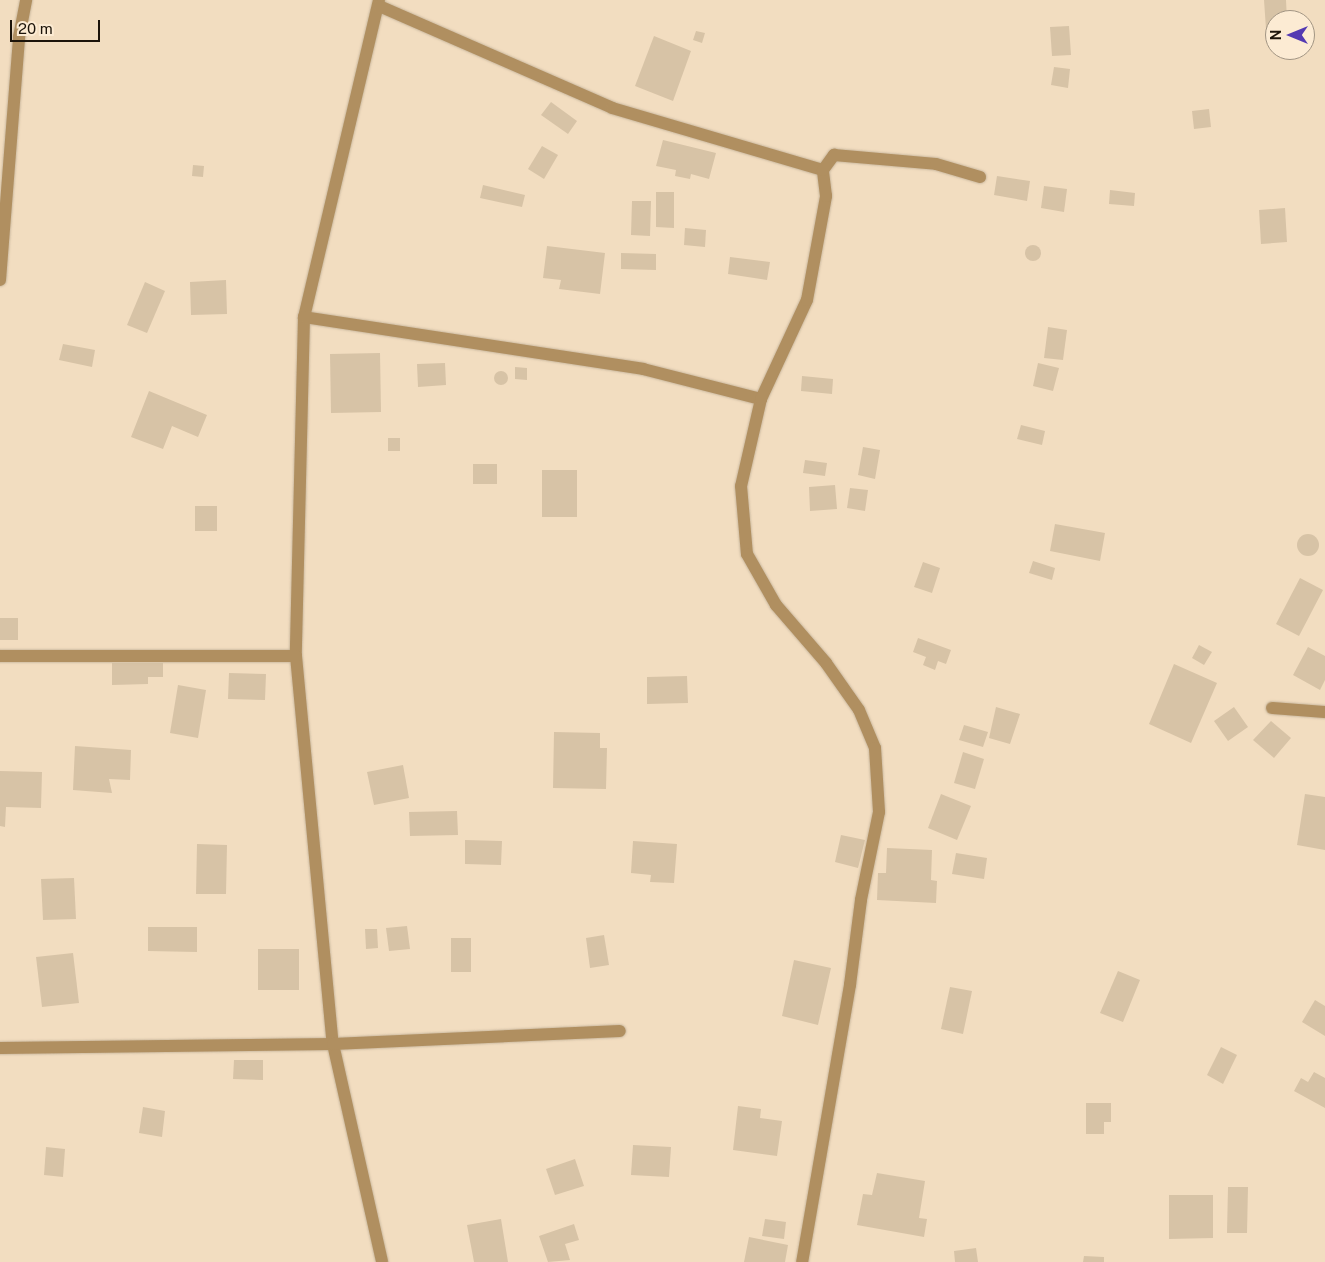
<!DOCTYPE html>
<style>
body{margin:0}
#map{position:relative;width:1325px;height:1262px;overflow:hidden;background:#f2ddc0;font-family:"Public Sans",sans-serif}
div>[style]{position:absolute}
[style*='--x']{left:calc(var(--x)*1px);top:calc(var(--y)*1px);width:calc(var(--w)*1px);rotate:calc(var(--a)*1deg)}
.building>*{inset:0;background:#d7c3a6}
.round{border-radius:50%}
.roads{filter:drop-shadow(0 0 1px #cbb99f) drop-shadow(0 0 1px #cbb99f)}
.minor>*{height:12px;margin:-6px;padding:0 6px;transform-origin:6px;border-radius:6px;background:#b08f60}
span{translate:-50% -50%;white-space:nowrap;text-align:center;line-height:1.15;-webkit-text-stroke:4px #fcebd3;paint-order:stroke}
.north{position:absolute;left:1265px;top:10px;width:50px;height:50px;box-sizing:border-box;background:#fcebd3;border:1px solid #a29583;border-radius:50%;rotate:270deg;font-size:14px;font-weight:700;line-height:20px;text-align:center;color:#1c140a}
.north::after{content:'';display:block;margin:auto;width:18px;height:22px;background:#543ab2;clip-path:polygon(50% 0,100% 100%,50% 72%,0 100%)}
.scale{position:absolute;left:10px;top:20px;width:90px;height:22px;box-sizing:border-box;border:2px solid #1c140a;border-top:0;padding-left:6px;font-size:15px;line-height:18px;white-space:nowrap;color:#1c140a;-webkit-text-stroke:4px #fcebd3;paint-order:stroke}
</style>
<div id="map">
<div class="building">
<div style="clip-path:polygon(1264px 0,1286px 0,1287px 20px,1275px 20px,1275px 29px,1266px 29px)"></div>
<div style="clip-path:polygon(1069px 26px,1071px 55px,1052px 56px,1050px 27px)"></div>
<div style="clip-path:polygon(696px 31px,705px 33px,702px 43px,693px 40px)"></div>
<div style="clip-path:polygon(654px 36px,691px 51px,673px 101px,635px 86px)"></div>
<div style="clip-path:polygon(1054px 67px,1070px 69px,1068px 88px,1051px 85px)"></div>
<div style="clip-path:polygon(551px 102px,577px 121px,568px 134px,541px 115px)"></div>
<div style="clip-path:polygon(1209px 109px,1211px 127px,1194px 129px,1192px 111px)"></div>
<div style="clip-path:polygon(663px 140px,716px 153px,709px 179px,691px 174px,690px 179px,675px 176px,676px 170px,656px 166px)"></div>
<div style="clip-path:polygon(542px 146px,558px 155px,544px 179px,528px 169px)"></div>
<div style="clip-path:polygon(193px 165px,204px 166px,203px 177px,192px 176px)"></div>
<div style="clip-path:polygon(997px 176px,1030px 181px,1027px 201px,994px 195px)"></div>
<div style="clip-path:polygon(483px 185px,525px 195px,522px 207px,480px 198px)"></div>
<div style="clip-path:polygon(1044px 186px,1067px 189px,1064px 212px,1041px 208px)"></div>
<div style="clip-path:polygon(1110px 190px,1135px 193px,1134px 206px,1109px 204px)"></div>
<div style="clip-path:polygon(656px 192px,674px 192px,674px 228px,656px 227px)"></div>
<div style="clip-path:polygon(632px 201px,651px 201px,650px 236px,631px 235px)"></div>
<div style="clip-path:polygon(1285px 208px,1287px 242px,1261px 244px,1259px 210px)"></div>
<div style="clip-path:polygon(685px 228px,706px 230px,705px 247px,684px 245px)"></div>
<div class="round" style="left:1025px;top:245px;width:16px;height:16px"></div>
<div style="clip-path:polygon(547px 246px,605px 253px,600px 294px,559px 289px,561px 280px,543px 278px)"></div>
<div style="clip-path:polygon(621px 253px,656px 254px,656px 270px,621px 269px)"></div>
<div style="clip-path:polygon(730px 257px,770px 262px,767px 280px,728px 274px)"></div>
<div style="clip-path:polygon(226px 280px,227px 314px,191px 315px,190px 282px)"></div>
<div style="clip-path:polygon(145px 282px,165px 291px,147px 333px,127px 325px)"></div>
<div style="clip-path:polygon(1048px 327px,1067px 330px,1063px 360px,1044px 358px)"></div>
<div style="clip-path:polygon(63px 344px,95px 350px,92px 367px,59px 360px)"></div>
<div style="clip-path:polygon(380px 353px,381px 412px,331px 413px,330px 354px)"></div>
<div style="clip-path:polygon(445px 363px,446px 385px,418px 387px,417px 364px)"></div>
<div style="clip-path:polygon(1038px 363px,1059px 368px,1053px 391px,1033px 386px)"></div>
<div style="clip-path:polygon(515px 367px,527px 368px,527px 380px,515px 379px)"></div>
<div class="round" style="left:494px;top:371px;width:14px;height:14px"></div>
<div style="clip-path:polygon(802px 376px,833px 379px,832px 394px,801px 391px)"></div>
<div style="clip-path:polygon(149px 391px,207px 415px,198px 437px,172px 426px,163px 449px,131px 437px)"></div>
<div style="clip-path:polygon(1021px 425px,1045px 431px,1042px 445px,1017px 439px)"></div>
<div style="clip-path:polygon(388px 438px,400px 438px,400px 451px,388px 451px)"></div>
<div style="clip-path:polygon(863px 447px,880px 450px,875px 479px,858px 475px)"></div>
<div style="clip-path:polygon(805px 460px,827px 463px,825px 476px,803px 473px)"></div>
<div style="clip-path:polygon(473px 464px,497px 464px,497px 484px,473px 484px)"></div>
<div style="clip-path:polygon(542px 470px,577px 470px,577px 517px,542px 517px)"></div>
<div style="clip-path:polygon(835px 485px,837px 509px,810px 511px,809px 487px)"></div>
<div style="clip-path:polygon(850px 488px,868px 490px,865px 511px,847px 508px)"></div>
<div style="clip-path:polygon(195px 506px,217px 506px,217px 531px,195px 531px)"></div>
<div style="clip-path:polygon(1055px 524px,1105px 533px,1100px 561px,1050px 551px)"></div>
<div class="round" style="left:1297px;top:534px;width:22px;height:22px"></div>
<div style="clip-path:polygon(1033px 561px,1055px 568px,1052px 580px,1029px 573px)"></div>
<div style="clip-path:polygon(923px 562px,940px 568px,932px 593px,914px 587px)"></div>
<div style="clip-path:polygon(1300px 578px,1323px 590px,1299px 636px,1276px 624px)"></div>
<div style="clip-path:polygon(0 618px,18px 618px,18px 640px,0 640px)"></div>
<div style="clip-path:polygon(918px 638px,951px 650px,946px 664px,938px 661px,935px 670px,923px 665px,926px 657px,913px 652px)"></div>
<div style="clip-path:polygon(1199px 645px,1212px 652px,1204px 665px,1192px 658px)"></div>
<div style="clip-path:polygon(1308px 647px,1325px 656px,1325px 680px,1320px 690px,1293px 675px)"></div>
<div style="clip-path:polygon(112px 663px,163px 663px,163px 677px,148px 677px,148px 684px,112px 685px)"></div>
<div style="clip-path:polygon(1174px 664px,1217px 683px,1191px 743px,1149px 724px)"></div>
<div style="clip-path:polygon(229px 673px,266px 674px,265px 700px,228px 699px)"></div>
<div style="clip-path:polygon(687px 676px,688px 703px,647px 704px,647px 677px)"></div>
<div style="clip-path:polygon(178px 685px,206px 690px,198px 738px,170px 733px)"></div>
<div style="clip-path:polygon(996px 707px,1020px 714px,1010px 744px,989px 738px)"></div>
<div style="clip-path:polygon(1234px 707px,1248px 727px,1228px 741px,1214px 721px)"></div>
<div style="clip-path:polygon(1271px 721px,1291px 738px,1274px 758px,1253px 740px)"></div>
<div style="clip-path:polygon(964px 725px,988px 732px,983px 747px,959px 740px)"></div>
<div style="clip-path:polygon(554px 732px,600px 733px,600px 748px,607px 748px,606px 789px,553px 788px)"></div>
<div style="clip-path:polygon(75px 746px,131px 750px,130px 780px,109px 779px,112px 793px,73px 790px)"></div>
<div style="clip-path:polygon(963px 752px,984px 759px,975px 789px,954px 783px)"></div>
<div style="clip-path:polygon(403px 765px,409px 798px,374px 805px,367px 772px)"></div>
<div style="clip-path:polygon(0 771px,42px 772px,41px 808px,6px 807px,5px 827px,0 826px)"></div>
<div style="clip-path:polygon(941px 794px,971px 806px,957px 840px,928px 828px)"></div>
<div style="clip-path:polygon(1305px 794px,1325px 797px,1325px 850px,1297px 845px)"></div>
<div style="clip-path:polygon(457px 811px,458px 835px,410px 836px,409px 812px)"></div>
<div style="clip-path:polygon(841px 835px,865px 840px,858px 868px,835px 862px)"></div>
<div style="clip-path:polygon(465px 840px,502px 841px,501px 865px,465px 864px)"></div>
<div style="clip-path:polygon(633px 841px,677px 844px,674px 883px,650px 882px,651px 875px,631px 873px)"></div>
<div style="clip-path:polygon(197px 844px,227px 845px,226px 894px,196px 894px)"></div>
<div style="clip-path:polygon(887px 848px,932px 850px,931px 880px,937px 881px,936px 903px,877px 900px,878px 873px,886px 873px)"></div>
<div style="clip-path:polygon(956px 853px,987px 858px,984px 879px,952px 874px)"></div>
<div style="clip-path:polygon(74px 878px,76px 919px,43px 920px,41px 879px)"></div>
<div style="clip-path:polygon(407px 926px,410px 949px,389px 951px,386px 928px)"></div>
<div style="clip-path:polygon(148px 927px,197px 927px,197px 952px,148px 951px)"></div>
<div style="clip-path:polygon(365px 929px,377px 929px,378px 948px,366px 949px)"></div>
<div style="clip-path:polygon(604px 935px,609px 965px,590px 968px,586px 938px)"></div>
<div style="clip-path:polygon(451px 938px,471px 938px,471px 972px,451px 972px)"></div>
<div style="clip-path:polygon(258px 949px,299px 949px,299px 990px,258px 990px)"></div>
<div style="clip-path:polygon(73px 953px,79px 1003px,42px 1007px,36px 957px)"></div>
<div style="clip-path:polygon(794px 960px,831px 968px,818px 1025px,782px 1016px)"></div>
<div style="clip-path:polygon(1118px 971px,1140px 980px,1123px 1022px,1100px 1013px)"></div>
<div style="clip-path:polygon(950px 987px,972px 991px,963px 1034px,941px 1029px)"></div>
<div style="clip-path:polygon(1315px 1000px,1325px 1006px,1325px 1036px,1302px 1022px)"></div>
<div style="clip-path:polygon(1221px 1047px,1237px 1055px,1223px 1084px,1207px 1075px)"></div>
<div style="clip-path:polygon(234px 1060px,263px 1060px,263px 1080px,233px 1079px)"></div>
<div style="clip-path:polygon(1314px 1072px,1325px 1078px,1325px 1108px,1294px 1091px,1301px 1078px,1308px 1082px)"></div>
<div style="clip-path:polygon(1086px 1103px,1111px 1103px,1111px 1122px,1104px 1122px,1104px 1134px,1086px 1134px)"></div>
<div style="clip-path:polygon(738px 1106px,761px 1109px,760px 1118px,782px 1121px,777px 1156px,733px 1150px)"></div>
<div style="clip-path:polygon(143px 1107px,165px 1111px,162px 1137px,139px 1133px)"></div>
<div style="clip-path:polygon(633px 1145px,671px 1147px,669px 1177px,631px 1175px)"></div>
<div style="clip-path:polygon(46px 1147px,65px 1149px,63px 1177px,44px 1175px)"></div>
<div style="clip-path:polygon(575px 1159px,584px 1186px,555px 1195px,546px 1169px)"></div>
<div style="clip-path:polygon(877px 1173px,925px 1181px,919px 1218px,927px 1219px,924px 1237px,857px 1225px,863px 1194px,872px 1195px)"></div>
<div style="clip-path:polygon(1228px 1187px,1248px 1187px,1247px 1233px,1227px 1233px)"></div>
<div style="clip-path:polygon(1169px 1195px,1213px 1195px,1213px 1238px,1169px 1239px)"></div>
<div style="clip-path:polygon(501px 1219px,508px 1262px,474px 1262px,467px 1225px)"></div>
<div style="clip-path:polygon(765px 1219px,786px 1222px,784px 1239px,762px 1236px)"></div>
<div style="clip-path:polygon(574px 1224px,579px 1240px,565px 1244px,570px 1260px,548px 1262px,539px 1236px)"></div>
<div style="clip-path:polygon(749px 1237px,788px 1245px,785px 1262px,744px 1262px)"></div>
<div style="clip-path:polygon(976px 1248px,978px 1262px,955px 1262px,954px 1251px)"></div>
<div style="clip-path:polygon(1084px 1256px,1104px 1257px,1104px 1262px,1083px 1262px)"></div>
</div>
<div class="roads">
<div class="minor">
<div style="--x:379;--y:0;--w:326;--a:103.3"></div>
<div style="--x:304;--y:317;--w:339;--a:91.4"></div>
<div style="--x:296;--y:656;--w:390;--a:84.6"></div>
<div style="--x:333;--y:1044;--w:223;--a:77.3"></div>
<div style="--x:379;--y:6;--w:254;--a:23.6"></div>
<div style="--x:612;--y:108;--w:220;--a:16.4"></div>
<div style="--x:0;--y:280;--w:244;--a:-85.5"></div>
<div style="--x:19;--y:37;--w:38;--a:-79"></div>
<div style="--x:304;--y:317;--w:343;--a:8.7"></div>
<div style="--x:643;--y:369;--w:122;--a:14.3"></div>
<div style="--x:761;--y:399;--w:89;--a:102.9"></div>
<div style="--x:741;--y:486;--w:68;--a:85"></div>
<div style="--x:747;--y:554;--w:59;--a:60.4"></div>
<div style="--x:776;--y:605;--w:77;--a:49.2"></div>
<div style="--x:826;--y:663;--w:57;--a:54.9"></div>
<div style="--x:859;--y:710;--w:41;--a:67.2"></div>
<div style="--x:875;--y:748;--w:64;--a:86.4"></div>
<div style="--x:879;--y:812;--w:90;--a:101.6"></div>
<div style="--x:861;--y:900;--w:86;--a:97.4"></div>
<div style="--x:850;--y:985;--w:281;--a:99.8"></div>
<div style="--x:761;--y:399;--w:109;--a:-65.1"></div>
<div style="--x:807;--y:300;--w:106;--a:-79.6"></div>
<div style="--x:826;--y:196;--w:26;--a:-97"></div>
<div style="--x:823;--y:170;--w:19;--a:-54"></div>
<div style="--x:834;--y:155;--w:102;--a:5"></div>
<div style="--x:936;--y:164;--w:46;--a:16.5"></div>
<div style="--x:0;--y:656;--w:296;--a:0"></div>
<div style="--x:1272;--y:708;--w:53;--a:4.3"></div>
<div style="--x:0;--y:1048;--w:333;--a:-0.7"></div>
<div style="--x:333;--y:1044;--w:287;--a:-2.6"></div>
</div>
</div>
<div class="north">N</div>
<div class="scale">20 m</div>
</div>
